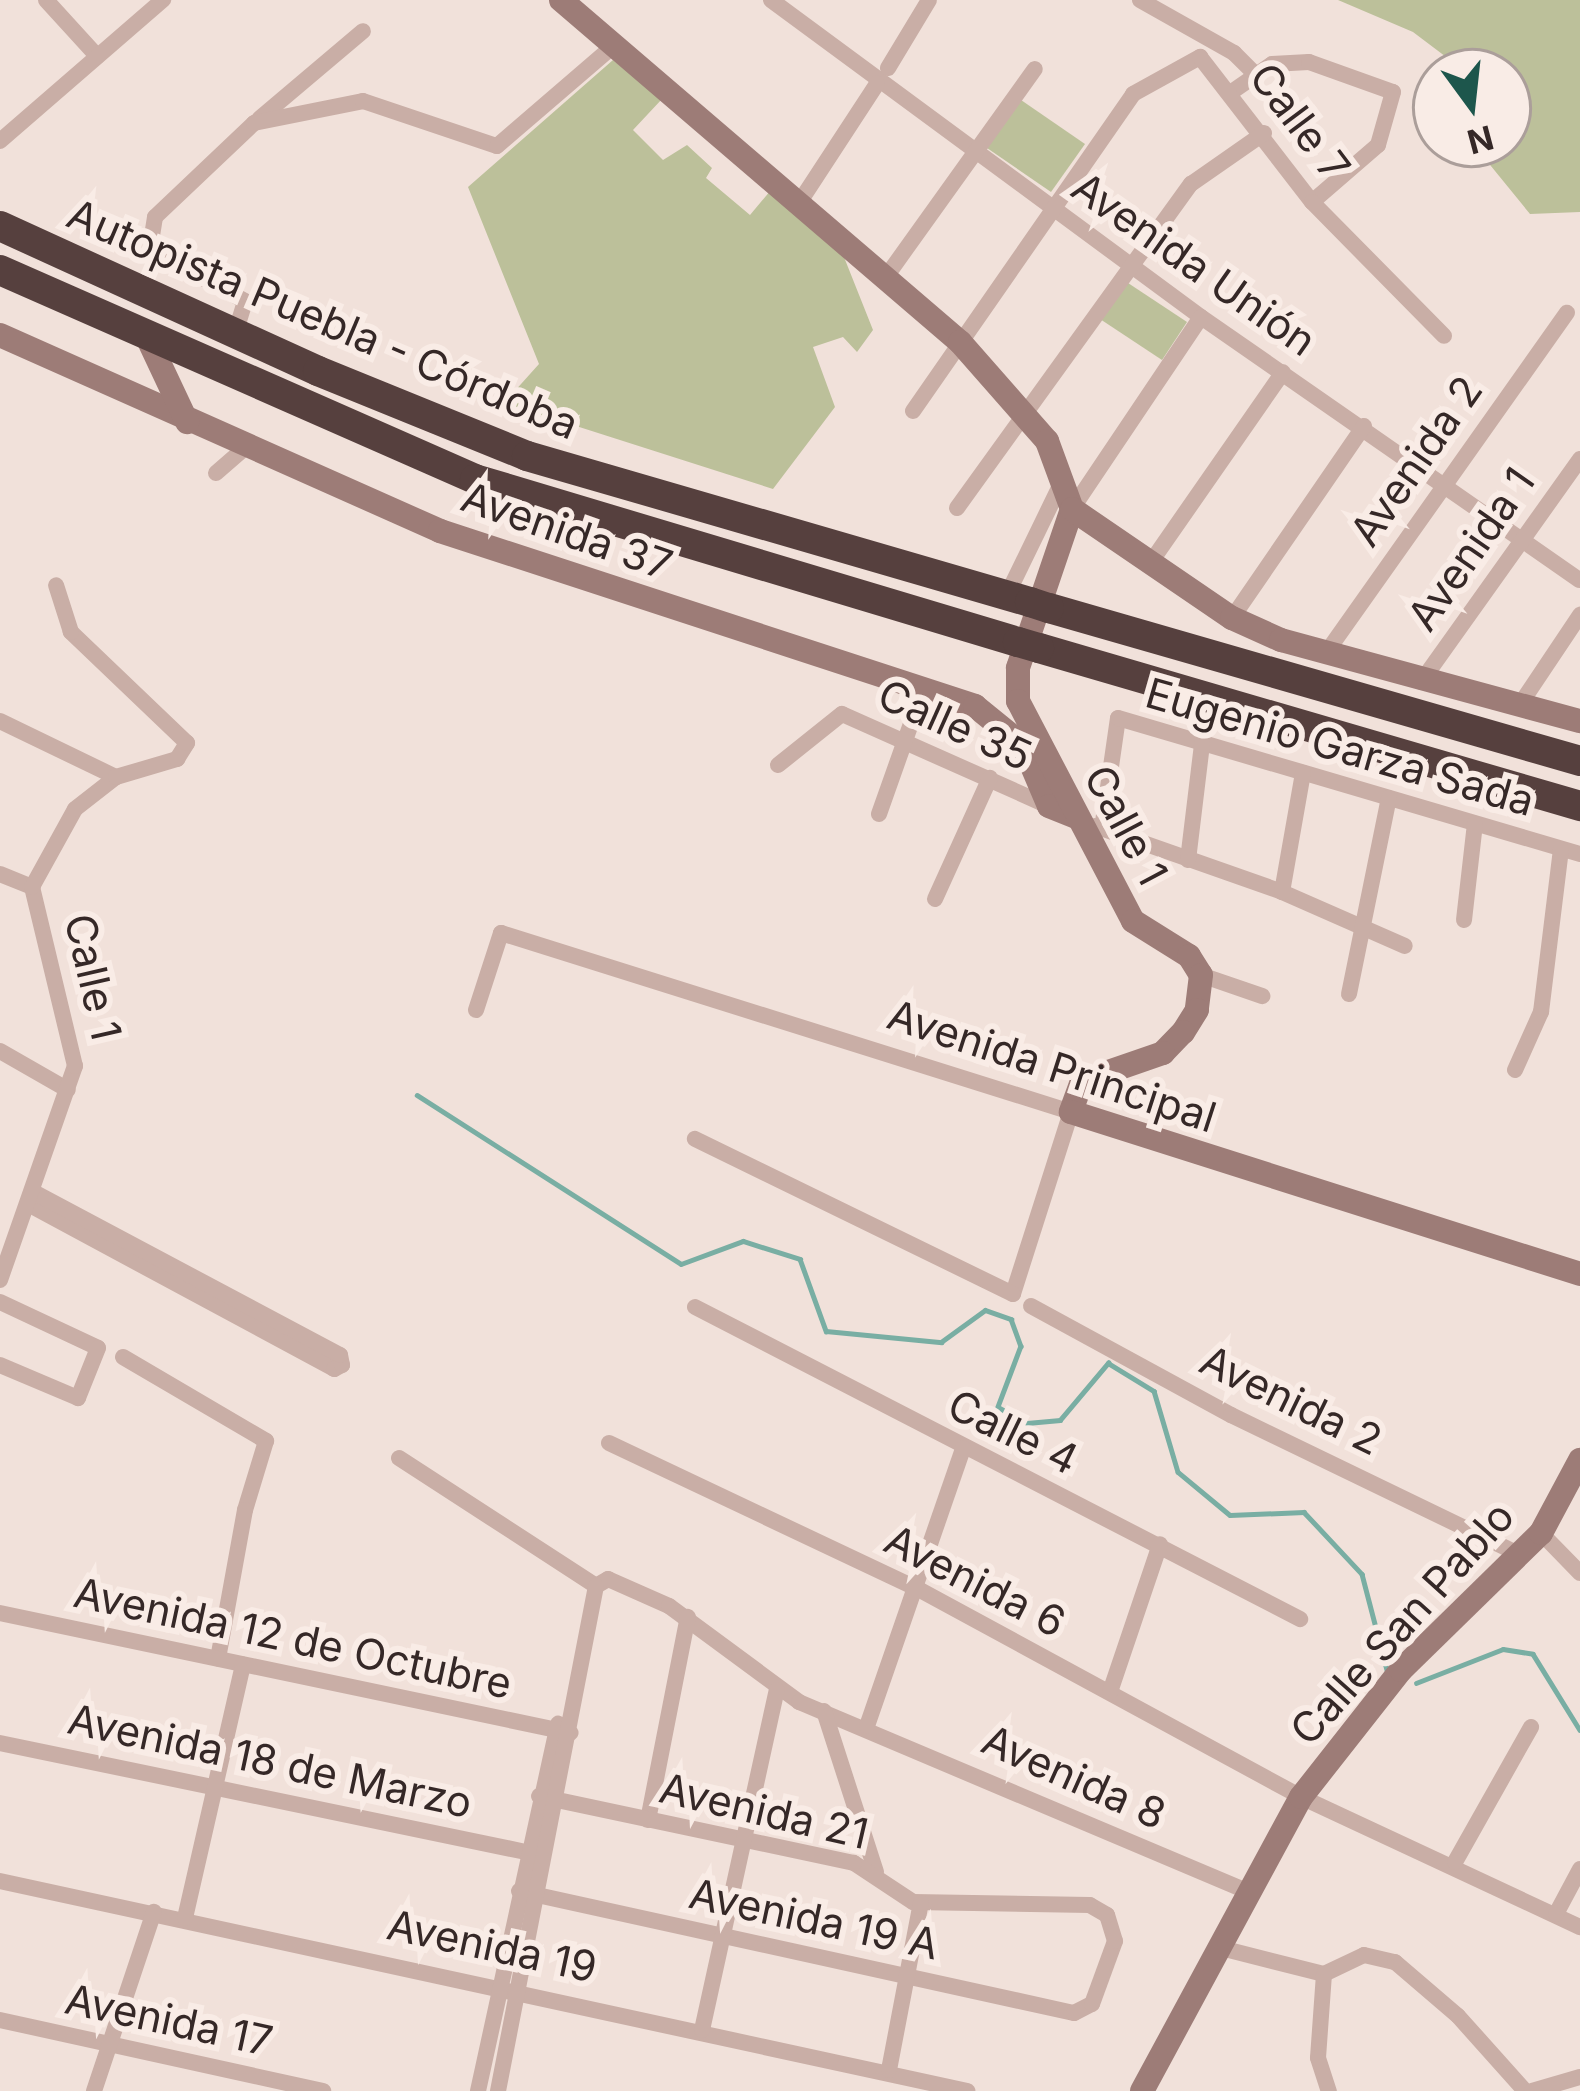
<!DOCTYPE html>
<meta charset="utf-8">
<style>
body{margin:0}
#map{position:relative;width:1580px;height:2091px;overflow:hidden;background:#f1e1da;font-family:Inter,sans-serif}
div>[style]{position:absolute}
[style*='--x']{left:calc(var(--x)*1px);top:calc(var(--y)*1px);width:calc(var(--w)*1px);rotate:calc(var(--a)*1deg)}
.green>*{inset:0;background:#bcc09a}
.stream>*{height:4.5px;margin:-2.25px;padding:0 2.25px;transform-origin:2.25px;border-radius:2.25px;background:#79aea3}
.street>*{height:16px;margin:-8px;padding:0 8px;transform-origin:8px;border-radius:8px;background:#c9aea6}
.secondary>*{height:24px;margin:-12px;padding:0 12px;transform-origin:12px;border-radius:12px;background:#9d7c77}
.highway>*{height:30px;margin:-15px;padding:0 15px;transform-origin:15px;border-radius:15px;background:#56403e}
.highway-bridge>*{height:30px;margin:-15px;padding:0 15px;transform-origin:15px;border-radius:15px;background:#56403e}
span{translate:-50% -50%;white-space:nowrap;text-align:center;line-height:1.15;-webkit-text-stroke:12px #f9ece6;paint-order:stroke}
.street-label{font-size:42px;color:#352827}
.north{position:absolute;left:1412px;top:48px;width:120px;height:120px;box-sizing:border-box;background:#f9ece6;border:3px solid #ab9e9a;border-radius:50%;rotate:165deg;font-size:33px;font-weight:700;line-height:48px;text-align:center;color:#352827}
.north::after{content:'';display:block;margin:auto;width:42px;height:54px;background:#1d564c;clip-path:polygon(50% 0,100% 100%,50% 72%,0 100%)}
</style>
<div id="map">
<div class="green">
<div style="clip-path:polygon(1338px 0,1580px 0,1580px 212px,1530px 214px,1473px 144px,1508px 144px,1508px 72px,1466px 72px,1413px 32px)"></div>
<div style="clip-path:polygon(613px 60px,662px 99px,633px 130px,663px 160px,687px 145px,712px 168px,706px 178px,750px 215px,771px 190px,840px 247px,873px 330px,857px 352px,843px 337px,813px 347px,835px 407px,773px 489px,504px 403px,539px 364px,468px 187px)"></div>
<div style="clip-path:polygon(1021px 100px,1085px 144px,1051px 192px,987px 148px)"></div>
<div style="clip-path:polygon(1125px 281px,1187px 322px,1162px 360px,1100px 319px)"></div>
</div>
<div class="stream">
<div style="--x:417;--y:1095;--w:313;--a:32.6"></div>
<div style="--x:681;--y:1264;--w:66;--a:-20.4"></div>
<div style="--x:743;--y:1241;--w:60;--a:17.5"></div>
<div style="--x:800;--y:1259;--w:77;--a:70.1"></div>
<div style="--x:826;--y:1331;--w:116;--a:5.5"></div>
<div style="--x:941;--y:1342;--w:54;--a:-36"></div>
<div style="--x:985;--y:1310;--w:28;--a:19"></div>
<div style="--x:1011;--y:1319;--w:29;--a:70"></div>
<div style="--x:1021;--y:1346;--w:65;--a:110.7"></div>
<div style="--x:998;--y:1407;--w:33;--a:29"></div>
<div style="--x:1027;--y:1423;--w:33;--a:-5"></div>
<div style="--x:1060;--y:1420;--w:75;--a:-49.9"></div>
<div style="--x:1108;--y:1363;--w:54;--a:31.3"></div>
<div style="--x:1154;--y:1391;--w:84;--a:73.5"></div>
<div style="--x:1178;--y:1472;--w:67;--a:39.6"></div>
<div style="--x:1230;--y:1515;--w:74;--a:-2.3"></div>
<div style="--x:1304;--y:1512;--w:85;--a:46.9"></div>
<div style="--x:1362;--y:1574;--w:103;--a:75.4"></div>
<div style="--x:1416;--y:1683;--w:93;--a:-21.3"></div>
<div style="--x:1503;--y:1649;--w:30;--a:9"></div>
<div style="--x:1533;--y:1654;--w:89;--a:58.3"></div>
</div>
<div class="street">
<div style="--x:46;--y:0;--w:76;--a:47.7"></div>
<div style="--x:771;--y:0;--w:534;--a:36.4"></div>
<div style="--x:1201;--y:317;--w:461;--a:34.8"></div>
<div style="--x:1140;--y:0;--w:108;--a:29.4"></div>
<div style="--x:1234;--y:53;--w:31;--a:45"></div>
<div style="--x:888;--y:68;--w:79;--a:-58.9"></div>
<div style="--x:1233;--y:91;--w:47;--a:-34.7"></div>
<div style="--x:1272;--y:64;--w:37;--a:-3"></div>
<div style="--x:1309;--y:62;--w:89;--a:19.7"></div>
<div style="--x:1393;--y:92;--w:55;--a:105.8"></div>
<div style="--x:1378;--y:145;--w:87;--a:139.2"></div>
<div style="--x:259;--y:119;--w:136;--a:-40.2"></div>
<div style="--x:0;--y:141;--w:216;--a:-40.9"></div>
<div style="--x:801;--y:200;--w:139;--a:-56.8"></div>
<div style="--x:888;--y:274;--w:252;--a:-54.4"></div>
<div style="--x:235;--y:334;--w:34;--a:-73"></div>
<div style="--x:245;--y:301;--w:94;--a:-151.5"></div>
<div style="--x:162;--y:256;--w:22;--a:-117"></div>
<div style="--x:152;--y:236;--w:19;--a:-81"></div>
<div style="--x:155;--y:217;--w:137;--a:-43.5"></div>
<div style="--x:254;--y:123;--w:111;--a:-11.4"></div>
<div style="--x:363;--y:101;--w:141;--a:18.6"></div>
<div style="--x:497;--y:146;--w:152;--a:-40.7"></div>
<div style="--x:913;--y:411;--w:386;--a:-55.2"></div>
<div style="--x:1133;--y:94;--w:77;--a:-28.9"></div>
<div style="--x:1200;--y:57;--w:183;--a:52.3"></div>
<div style="--x:1312;--y:202;--w:188;--a:45.4"></div>
<div style="--x:216;--y:473;--w:40;--a:-41"></div>
<div style="--x:957;--y:508;--w:400;--a:-54.2"></div>
<div style="--x:1191;--y:184;--w:89;--a:-34.9"></div>
<div style="--x:1072;--y:509;--w:231;--a:-56.1"></div>
<div style="--x:1151;--y:562;--w:231;--a:-55.2"></div>
<div style="--x:1007;--y:595;--w:123;--a:-64.1"></div>
<div style="--x:1232;--y:618;--w:233;--a:-55.5"></div>
<div style="--x:1326;--y:653;--w:417;--a:-54.7"></div>
<div style="--x:1421;--y:682;--w:274;--a:-54.5"></div>
<div style="--x:1519;--y:706;--w:110;--a:-56.2"></div>
<div style="--x:0;--y:721;--w:129;--a:25.8"></div>
<div style="--x:778;--y:765;--w:82;--a:-38.6"></div>
<div style="--x:842;--y:714;--w:227;--a:24"></div>
<div style="--x:879;--y:814;--w:132;--a:-70.5"></div>
<div style="--x:1095;--y:826;--w:198;--a:19.4"></div>
<div style="--x:1282;--y:892;--w:134;--a:23.7"></div>
<div style="--x:1102;--y:829;--w:112;--a:-81.8"></div>
<div style="--x:1118;--y:718;--w:482;--a:16.4"></div>
<div style="--x:1188;--y:860;--w:117;--a:-83.1"></div>
<div style="--x:0;--y:874;--w:35;--a:22"></div>
<div style="--x:1282;--y:892;--w:121;--a:-80"></div>
<div style="--x:935;--y:899;--w:133;--a:-65.6"></div>
<div style="--x:1464;--y:920;--w:97;--a:-83.5"></div>
<div style="--x:1201;--y:975;--w:65;--a:19"></div>
<div style="--x:1349;--y:994;--w:200;--a:-78.5"></div>
<div style="--x:476;--y:1010;--w:81;--a:-72"></div>
<div style="--x:501;--y:933;--w:597;--a:17.43"></div>
<div style="--x:1071;--y:1112;--w:191;--a:107.7"></div>
<div style="--x:1013;--y:1294;--w:354;--a:-154"></div>
<div style="--x:0;--y:1051;--w:78;--a:29.8"></div>
<div style="--x:1515;--y:1070;--w:64;--a:-65.9"></div>
<div style="--x:1541;--y:1012;--w:164;--a:-83"></div>
<div style="--x:28;--y:1204;--w:348;--a:28.3"></div>
<div style="--x:334;--y:1369;--w:9;--a:-27"></div>
<div style="--x:342;--y:1365;--w:10;--a:-101"></div>
<div style="--x:340;--y:1355;--w:348;--a:-152"></div>
<div style="--x:0;--y:1280;--w:227;--a:-70.7"></div>
<div style="--x:75;--y:1066;--w:184;--a:-103.5"></div>
<div style="--x:32;--y:887;--w:89;--a:-61.1"></div>
<div style="--x:75;--y:809;--w:52;--a:-38"></div>
<div style="--x:116;--y:777;--w:64;--a:-16.4"></div>
<div style="--x:177;--y:759;--w:19;--a:-58"></div>
<div style="--x:187;--y:743;--w:161;--a:-136.3"></div>
<div style="--x:71;--y:632;--w:49;--a:-107.7"></div>
<div style="--x:0;--y:1302;--w:108;--a:25.1"></div>
<div style="--x:98;--y:1348;--w:54;--a:111.8"></div>
<div style="--x:78;--y:1398;--w:85;--a:-157.1"></div>
<div style="--x:1031;--y:1306;--w:228;--a:28.6"></div>
<div style="--x:1231;--y:1415;--w:322;--a:25.8"></div>
<div style="--x:695;--y:1307;--w:681;--a:27.28"></div>
<div style="--x:123;--y:1357;--w:166;--a:30.4"></div>
<div style="--x:266;--y:1441;--w:72;--a:106.9"></div>
<div style="--x:245;--y:1510;--w:151;--a:100.3"></div>
<div style="--x:609;--y:1443;--w:344;--a:25.3"></div>
<div style="--x:920;--y:1590;--w:434;--a:28.5"></div>
<div style="--x:1301;--y:1797;--w:308;--a:25"></div>
<div style="--x:399;--y:1458;--w:235;--a:33"></div>
<div style="--x:1541;--y:1533;--w:56;--a:45.7"></div>
<div style="--x:596;--y:1586;--w:14;--a:-30"></div>
<div style="--x:608;--y:1579;--w:67;--a:23.9"></div>
<div style="--x:669;--y:1606;--w:162;--a:36.4"></div>
<div style="--x:799;--y:1702;--w:492;--a:22.9"></div>
<div style="--x:0;--y:1613;--w:583;--a:11.87"></div>
<div style="--x:1110;--y:1692;--w:156;--a:-71.3"></div>
<div style="--x:824;--y:1711;--w:169;--a:72.1"></div>
<div style="--x:867;--y:1726;--w:294;--a:-70.9"></div>
<div style="--x:0;--y:1743;--w:537;--a:11.71"></div>
<div style="--x:648;--y:1820;--w:207;--a:-78.9"></div>
<div style="--x:1455;--y:1862;--w:155;--a:-60.6"></div>
<div style="--x:0;--y:1881;--w:990;--a:12.25"></div>
<div style="--x:519;--y:1891;--w:568;--a:12.4"></div>
<div style="--x:1074;--y:2013;--w:20;--a:-27"></div>
<div style="--x:1092;--y:2004;--w:67;--a:-69.9"></div>
<div style="--x:1115;--y:1941;--w:27;--a:-107"></div>
<div style="--x:1107;--y:1915;--w:20;--a:-150"></div>
<div style="--x:1090;--y:1905;--w:177;--a:-179"></div>
<div style="--x:913;--y:1902;--w:71;--a:-146.5"></div>
<div style="--x:854;--y:1863;--w:322;--a:-168"></div>
<div style="--x:1556;--y:1914;--w:51;--a:-61.9"></div>
<div style="--x:185;--y:1918;--w:260;--a:-77.1"></div>
<div style="--x:1221;--y:1948;--w:106;--a:14.2"></div>
<div style="--x:1324;--y:1974;--w:44;--a:-25.4"></div>
<div style="--x:1364;--y:1955;--w:32;--a:13"></div>
<div style="--x:1395;--y:1962;--w:83;--a:40.6"></div>
<div style="--x:1458;--y:2016;--w:101;--a:48.2"></div>
<div style="--x:1324;--y:1974;--w:84;--a:94.1"></div>
<div style="--x:1318;--y:2058;--w:35;--a:72"></div>
<div style="--x:0;--y:2020;--w:331;--a:12.4"></div>
<div style="--x:702;--y:2030;--w:348;--a:-77.6"></div>
<div style="--x:889;--y:2070;--w:170;--a:-79.2"></div>
<div style="--x:94;--y:2091;--w:189;--a:-71.5"></div>
<div style="--x:478;--y:2091;--w:376;--a:-77.7"></div>
<div style="--x:498;--y:2091;--w:514;--a:-79.02"></div>
<div style="--x:1532;--y:2091;--w:50;--a:-16.3"></div>
</div>
<div class="secondary">
<div style="--x:561;--y:0;--w:526;--a:40.6"></div>
<div style="--x:960;--y:342;--w:132;--a:48.7"></div>
<div style="--x:1047;--y:441;--w:72;--a:69.8"></div>
<div style="--x:0;--y:335;--w:482;--a:24"></div>
<div style="--x:440;--y:531;--w:563;--a:18.11"></div>
<div style="--x:975;--y:706;--w:62;--a:39.1"></div>
<div style="--x:1023;--y:745;--w:66;--a:66.9"></div>
<div style="--x:1049;--y:806;--w:31;--a:22"></div>
<div style="--x:148;--y:339;--w:92;--a:64.8"></div>
<div style="--x:1072;--y:509;--w:168;--a:108.8"></div>
<div style="--x:1018;--y:668;--w:33;--a:90"></div>
<div style="--x:1018;--y:701;--w:248;--a:62.4"></div>
<div style="--x:1133;--y:921;--w:66;--a:32"></div>
<div style="--x:1189;--y:956;--w:22;--a:58"></div>
<div style="--x:1201;--y:975;--w:35;--a:97"></div>
<div style="--x:1197;--y:1010;--w:26;--a:122"></div>
<div style="--x:1183;--y:1032;--w:29;--a:134"></div>
<div style="--x:1163;--y:1053;--w:86;--a:160.9"></div>
<div style="--x:1082;--y:1081;--w:33;--a:110"></div>
<div style="--x:1071;--y:1112;--w:534;--a:17.65"></div>
<div style="--x:1072;--y:509;--w:194;--a:34.3"></div>
<div style="--x:1232;--y:618;--w:54;--a:24.2"></div>
<div style="--x:1281;--y:640;--w:310;--a:15.2"></div>
<div style="--x:1142;--y:2091;--w:334;--a:-61.6"></div>
<div style="--x:1301;--y:1797;--w:162;--a:-51.8"></div>
<div style="--x:1401;--y:1670;--w:196;--a:-44.4"></div>
<div style="--x:1541;--y:1533;--w:83;--a:-61.9"></div>
</div>
<div class="highway">
<div style="--x:0;--y:226;--w:349;--a:24.5"></div>
<div style="--x:318;--y:371;--w:226;--a:22.1"></div>
<div style="--x:527;--y:456;--w:524;--a:16.19"></div>
<div style="--x:0;--y:270;--w:519;--a:23.75"></div>
<div style="--x:475;--y:479;--w:567;--a:16.71"></div>
<div style="--x:1049;--y:608;--w:553;--a:16.07"></div>
<div style="--x:1039;--y:648;--w:564;--a:16.28"></div>
</div>
<div class="highway-bridge">
<div style="--x:1030;--y:602;--w:20;--a:18"></div>
<div style="--x:1018;--y:642;--w:22;--a:16"></div>
</div>
<div class="street-label">
<span style="left:1300px;top:122px;rotate:53deg">Calle 7</span>
<span style="left:1194px;top:264px;rotate:35deg">Avenida Unión</span>
<span style="left:323px;top:319px;rotate:23deg">Autopista Puebla - Córdoba</span>
<span style="left:1416px;top:461px;rotate:-55deg">Avenida 2</span>
<span style="left:567px;top:531px;rotate:19deg">Avenida 37</span>
<span style="left:1471px;top:549px;rotate:-55deg">Avenida 1</span>
<span style="left:955px;top:725px;rotate:24deg">Calle 35</span>
<span style="left:1340px;top:747px;rotate:16deg">Eugenio Garza Sada</span>
<span style="left:1126px;top:825px;rotate:62deg">Calle 1</span>
<span style="left:93px;top:977px;rotate:77deg">Calle 1</span>
<span style="left:1052px;top:1066px;rotate:18deg">Avenida Principal</span>
<span style="left:1291px;top:1400px;rotate:26deg">Avenida 2</span>
<span style="left:1013px;top:1432px;rotate:26deg">Calle 4</span>
<span style="left:975px;top:1581px;rotate:27deg">Avenida 6</span>
<span style="left:1402px;top:1623px;rotate:-48deg">Calle San Pablo</span>
<span style="left:293px;top:1638px;rotate:12deg">Avenida 12 de Octubre</span>
<span style="left:270px;top:1761px;rotate:12deg">Avenida 18 de Marzo</span>
<span style="left:1074px;top:1777px;rotate:24deg">Avenida 8</span>
<span style="left:764px;top:1811px;rotate:13deg">Avenida 21</span>
<span style="left:814px;top:1919px;rotate:12deg">Avenida 19 A</span>
<span style="left:492px;top:1946px;rotate:12deg">Avenida 19</span>
<span style="left:169px;top:2020px;rotate:12deg">Avenida 17</span>
</div>
<div class="north">N</div>
</div>
